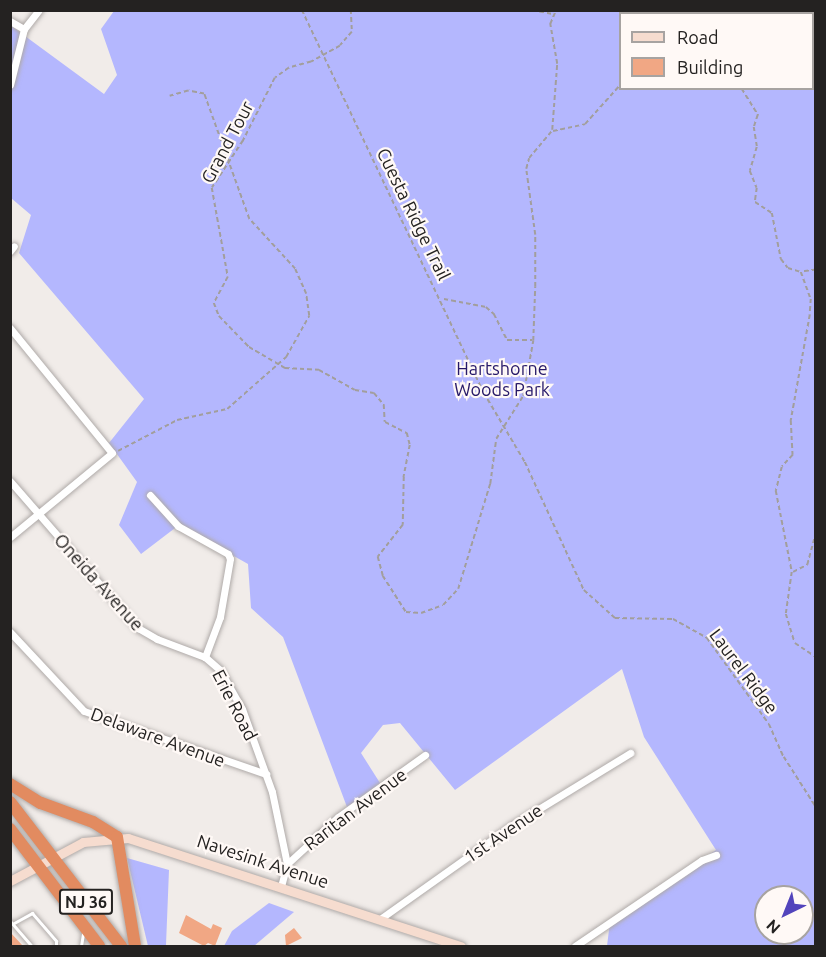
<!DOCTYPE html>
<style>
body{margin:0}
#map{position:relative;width:826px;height:957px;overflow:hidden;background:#f1ece9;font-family:Ubuntu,sans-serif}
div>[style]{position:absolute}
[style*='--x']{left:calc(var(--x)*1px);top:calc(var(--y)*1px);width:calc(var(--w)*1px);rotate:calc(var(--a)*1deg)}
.forest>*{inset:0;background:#b4b7fe}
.building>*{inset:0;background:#f1a784}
.path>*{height:1.5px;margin-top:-0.75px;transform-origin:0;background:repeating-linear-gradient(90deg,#a29e9c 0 4.5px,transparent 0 7.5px)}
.roads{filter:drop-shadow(0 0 2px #afaaa8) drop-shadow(0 0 2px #afaaa8)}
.lane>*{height:3px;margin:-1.5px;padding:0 1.5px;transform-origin:1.5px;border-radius:1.5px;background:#fff}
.street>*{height:7px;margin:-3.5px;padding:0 3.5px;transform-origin:3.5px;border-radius:3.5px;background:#fff}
.secondary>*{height:9px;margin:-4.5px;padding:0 4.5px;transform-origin:4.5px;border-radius:4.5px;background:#f6dccf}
.highway>*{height:12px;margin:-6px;padding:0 6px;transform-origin:6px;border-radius:6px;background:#e28b60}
span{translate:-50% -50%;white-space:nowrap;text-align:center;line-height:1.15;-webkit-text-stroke:4.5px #fff9f6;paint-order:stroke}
.shield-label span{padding:2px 4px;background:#fff9f6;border:2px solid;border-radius:4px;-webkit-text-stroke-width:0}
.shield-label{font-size:16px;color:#242221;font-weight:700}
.street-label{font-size:18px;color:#242221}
.park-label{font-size:18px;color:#271969}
.frame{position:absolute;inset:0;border:12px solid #242221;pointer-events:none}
.legend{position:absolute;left:619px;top:12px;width:195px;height:78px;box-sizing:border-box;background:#fff9f6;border:2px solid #a7a3a1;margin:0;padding:8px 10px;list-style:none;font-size:18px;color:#242221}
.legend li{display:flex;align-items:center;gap:12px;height:30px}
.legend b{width:30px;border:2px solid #a7a3a1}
.north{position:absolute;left:754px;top:885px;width:60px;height:60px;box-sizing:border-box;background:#fff9f6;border:2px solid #a7a3a1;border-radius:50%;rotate:223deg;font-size:16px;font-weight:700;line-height:24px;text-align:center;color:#242221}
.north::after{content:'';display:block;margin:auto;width:21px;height:27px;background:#5244bc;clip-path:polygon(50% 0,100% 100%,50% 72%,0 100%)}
</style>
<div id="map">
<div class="forest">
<div style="clip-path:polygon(evenodd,114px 11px,815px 11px,815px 946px,607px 946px,610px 922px,716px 850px,644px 737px,622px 669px,455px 790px,400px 723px,383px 725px,361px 753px,380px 783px,347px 807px,283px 637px,251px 608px,248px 564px,179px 525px,141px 554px,119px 525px,137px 482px,109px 443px,144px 399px,19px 253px,31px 215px,11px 198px,10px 25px,104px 94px,117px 75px,101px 29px,114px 11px,620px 14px,812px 14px,812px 88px,620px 88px,620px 14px,114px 11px,766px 897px,802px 897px,802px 933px,766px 933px,766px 897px)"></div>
<div style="clip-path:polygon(127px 858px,169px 870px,166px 945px,170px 946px,148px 946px)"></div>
<div style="clip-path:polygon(269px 903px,294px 912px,254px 946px,224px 946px,232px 931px)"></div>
</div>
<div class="building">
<div style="clip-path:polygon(186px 915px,211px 929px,213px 924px,222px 928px,215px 946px,208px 943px,204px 946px,179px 933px)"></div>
<div style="clip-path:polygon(294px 928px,302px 938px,286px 946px,285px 935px)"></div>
<div style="clip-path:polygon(10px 932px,23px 946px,10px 946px)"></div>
</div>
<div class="path">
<div style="--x:302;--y:10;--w:424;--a:64.6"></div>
<div style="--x:484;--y:393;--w:80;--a:59.3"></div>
<div style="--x:525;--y:462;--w:141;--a:65.3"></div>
<div style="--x:584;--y:590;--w:42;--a:42.1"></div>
<div style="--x:615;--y:618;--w:58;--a:1"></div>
<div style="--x:673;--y:619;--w:39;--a:29"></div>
<div style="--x:707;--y:638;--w:106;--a:54.2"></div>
<div style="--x:769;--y:724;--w:36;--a:66"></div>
<div style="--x:784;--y:757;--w:59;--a:57.4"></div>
<div style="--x:351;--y:10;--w:22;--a:87"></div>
<div style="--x:352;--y:32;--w:18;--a:131"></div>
<div style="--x:340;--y:46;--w:33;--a:151"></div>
<div style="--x:311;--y:62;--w:23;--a:165"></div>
<div style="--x:289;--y:68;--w:17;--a:144"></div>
<div style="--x:275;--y:78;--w:71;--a:116.9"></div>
<div style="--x:243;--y:141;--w:56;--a:123.4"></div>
<div style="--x:212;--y:188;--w:90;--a:79.8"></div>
<div style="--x:228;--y:277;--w:30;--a:118"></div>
<div style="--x:214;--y:303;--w:14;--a:69"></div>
<div style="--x:219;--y:316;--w:43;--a:45.9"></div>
<div style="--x:249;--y:347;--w:42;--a:30.3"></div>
<div style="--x:285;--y:368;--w:34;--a:3"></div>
<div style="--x:319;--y:370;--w:41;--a:29.1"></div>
<div style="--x:355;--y:390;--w:19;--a:9"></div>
<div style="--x:374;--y:393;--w:16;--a:50"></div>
<div style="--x:384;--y:405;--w:17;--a:87"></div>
<div style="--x:385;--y:422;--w:25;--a:27"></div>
<div style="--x:407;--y:433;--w:12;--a:76"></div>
<div style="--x:410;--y:445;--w:33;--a:101"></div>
<div style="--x:404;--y:477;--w:48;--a:91.2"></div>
<div style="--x:403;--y:525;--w:41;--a:128"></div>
<div style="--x:378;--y:557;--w:20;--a:75"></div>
<div style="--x:383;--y:576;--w:43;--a:57.4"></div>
<div style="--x:406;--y:612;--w:15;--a:4"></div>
<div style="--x:421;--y:613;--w:23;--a:-20"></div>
<div style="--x:443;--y:605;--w:22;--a:-47"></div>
<div style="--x:458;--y:589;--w:110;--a:-73.1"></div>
<div style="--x:490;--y:484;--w:45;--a:-82.4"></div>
<div style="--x:496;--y:439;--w:51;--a:-57.9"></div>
<div style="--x:523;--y:396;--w:56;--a:-79.7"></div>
<div style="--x:533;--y:341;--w:54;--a:-87.9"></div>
<div style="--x:535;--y:287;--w:52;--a:-90"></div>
<div style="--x:535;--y:235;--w:67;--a:-97.8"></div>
<div style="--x:526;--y:169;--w:11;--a:-75"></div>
<div style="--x:529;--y:158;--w:35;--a:-50"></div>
<div style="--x:532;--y:10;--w:21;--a:11"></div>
<div style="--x:812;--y:76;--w:4;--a:-14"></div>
<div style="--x:733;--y:88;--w:10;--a:0"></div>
<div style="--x:742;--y:89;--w:31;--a:58"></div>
<div style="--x:758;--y:115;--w:13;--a:108"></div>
<div style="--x:754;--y:127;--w:20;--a:81"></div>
<div style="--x:757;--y:147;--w:25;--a:106"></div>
<div style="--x:750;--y:171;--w:18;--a:68"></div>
<div style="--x:757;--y:188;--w:14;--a:98"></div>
<div style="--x:755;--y:202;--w:20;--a:33"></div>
<div style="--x:772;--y:213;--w:47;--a:78.9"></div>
<div style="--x:781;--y:259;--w:11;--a:52"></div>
<div style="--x:788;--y:268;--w:14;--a:17"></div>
<div style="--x:552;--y:130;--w:66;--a:-85.7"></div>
<div style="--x:557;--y:64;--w:41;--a:-99.9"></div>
<div style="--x:550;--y:24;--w:15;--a:-67"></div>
<div style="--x:553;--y:131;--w:33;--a:-12"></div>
<div style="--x:585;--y:124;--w:52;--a:-48.1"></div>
<div style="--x:816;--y:270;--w:15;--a:172"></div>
<div style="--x:801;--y:272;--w:29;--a:70"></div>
<div style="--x:811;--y:299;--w:16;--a:94"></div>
<div style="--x:810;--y:315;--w:108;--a:100.2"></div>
<div style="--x:791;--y:421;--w:34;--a:87"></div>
<div style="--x:793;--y:455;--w:16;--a:133"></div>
<div style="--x:782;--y:467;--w:25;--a:104"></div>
<div style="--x:776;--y:491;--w:83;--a:78.8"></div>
<div style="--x:792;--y:572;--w:42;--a:98.1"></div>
<div style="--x:786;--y:614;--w:30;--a:73"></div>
<div style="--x:795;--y:643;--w:25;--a:34"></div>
<div style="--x:444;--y:299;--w:43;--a:10.8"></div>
<div style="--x:486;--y:307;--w:11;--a:41"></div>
<div style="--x:494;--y:314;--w:29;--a:63"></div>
<div style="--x:507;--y:340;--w:25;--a:0"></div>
<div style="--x:118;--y:451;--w:67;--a:-27.7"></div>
<div style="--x:177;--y:420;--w:51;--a:-12.4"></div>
<div style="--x:227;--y:409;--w:79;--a:-41.4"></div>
<div style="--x:286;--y:357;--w:47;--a:-60.7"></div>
<div style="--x:309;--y:316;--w:22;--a:-98"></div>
<div style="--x:306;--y:294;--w:27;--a:-114"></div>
<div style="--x:295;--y:269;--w:68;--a:-132.6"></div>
<div style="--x:249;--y:219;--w:133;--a:-109.8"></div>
<div style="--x:204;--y:94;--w:16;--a:-169"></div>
<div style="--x:188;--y:91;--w:19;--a:164"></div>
<div style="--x:793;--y:572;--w:16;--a:-27"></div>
<div style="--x:807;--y:565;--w:34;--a:-75"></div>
</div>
<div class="roads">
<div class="lane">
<div style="--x:10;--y:921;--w:33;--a:49"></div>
<div style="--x:14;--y:923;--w:21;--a:-29"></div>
<div style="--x:32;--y:913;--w:37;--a:49"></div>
<div style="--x:56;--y:941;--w:5;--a:90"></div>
<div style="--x:81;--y:946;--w:13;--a:-81"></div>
</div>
<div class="street">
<div style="--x:10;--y:21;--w:16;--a:30"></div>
<div style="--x:10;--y:85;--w:58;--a:-76"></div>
<div style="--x:24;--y:29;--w:24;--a:-52"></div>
<div style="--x:10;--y:251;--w:6;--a:-51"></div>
<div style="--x:10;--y:328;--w:161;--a:50.8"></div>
<div style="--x:112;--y:453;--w:132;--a:140.5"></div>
<div style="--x:10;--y:481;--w:195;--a:49"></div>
<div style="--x:138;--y:628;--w:22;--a:30"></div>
<div style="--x:157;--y:639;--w:51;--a:20.6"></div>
<div style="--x:205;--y:657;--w:20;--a:41"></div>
<div style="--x:220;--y:670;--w:45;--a:60.6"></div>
<div style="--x:242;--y:709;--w:88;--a:70.1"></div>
<div style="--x:272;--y:792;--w:74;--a:78.2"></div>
<div style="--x:287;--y:864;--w:23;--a:105"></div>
<div style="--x:150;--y:495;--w:42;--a:47.9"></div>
<div style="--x:178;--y:526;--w:57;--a:29.2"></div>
<div style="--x:228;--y:554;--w:5;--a:68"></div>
<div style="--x:230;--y:559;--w:59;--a:99.8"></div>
<div style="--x:220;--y:617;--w:43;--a:110.6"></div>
<div style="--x:10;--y:632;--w:108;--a:46.9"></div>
<div style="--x:84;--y:711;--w:193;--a:19.1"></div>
<div style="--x:287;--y:864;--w:69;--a:-42.7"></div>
<div style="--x:338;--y:817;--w:107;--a:-35.5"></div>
<div style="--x:380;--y:919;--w:161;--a:-35.4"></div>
<div style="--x:511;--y:826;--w:140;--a:-31.5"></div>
<div style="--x:575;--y:946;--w:153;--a:-34.1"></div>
<div style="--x:702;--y:860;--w:15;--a:-20"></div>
</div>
<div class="secondary">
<div style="--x:10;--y:881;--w:83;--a:-28.1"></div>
<div style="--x:83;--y:842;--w:45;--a:-5.1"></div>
<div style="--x:128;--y:838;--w:350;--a:18"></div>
</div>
<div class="highway">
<div style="--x:10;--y:784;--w:36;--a:32"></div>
<div style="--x:41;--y:803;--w:55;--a:20.1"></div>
<div style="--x:93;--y:822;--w:28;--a:32"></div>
<div style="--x:117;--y:837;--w:110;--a:80.6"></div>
<div style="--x:10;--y:802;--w:182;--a:52.4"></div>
<div style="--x:10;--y:829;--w:147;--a:52.7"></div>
</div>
</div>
<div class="shield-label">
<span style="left:86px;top:902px">NJ 36</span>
</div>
<div class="street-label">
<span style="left:227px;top:142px;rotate:-62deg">Grand Tour</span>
<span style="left:414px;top:214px;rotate:64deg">Cuesta Ridge Trail</span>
<span style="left:99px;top:582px;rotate:48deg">Oneida Avenue</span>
<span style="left:744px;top:671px;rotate:53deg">Laurel Ridge</span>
<span style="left:235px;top:705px;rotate:63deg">Erie Road</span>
<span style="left:158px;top:737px;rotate:20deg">Delaware Avenue</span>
<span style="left:355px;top:809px;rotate:-37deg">Raritan Avenue</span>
<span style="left:503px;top:833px;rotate:-34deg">1st Avenue</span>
<span style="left:263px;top:861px;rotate:18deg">Navesink Avenue</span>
</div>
<div class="park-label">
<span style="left:502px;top:379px">Hartshorne<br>Woods Park</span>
</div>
<div class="frame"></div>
<ul class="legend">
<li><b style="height:8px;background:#f6dccf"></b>Road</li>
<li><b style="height:16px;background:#f1a784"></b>Building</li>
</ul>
<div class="north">N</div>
</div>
